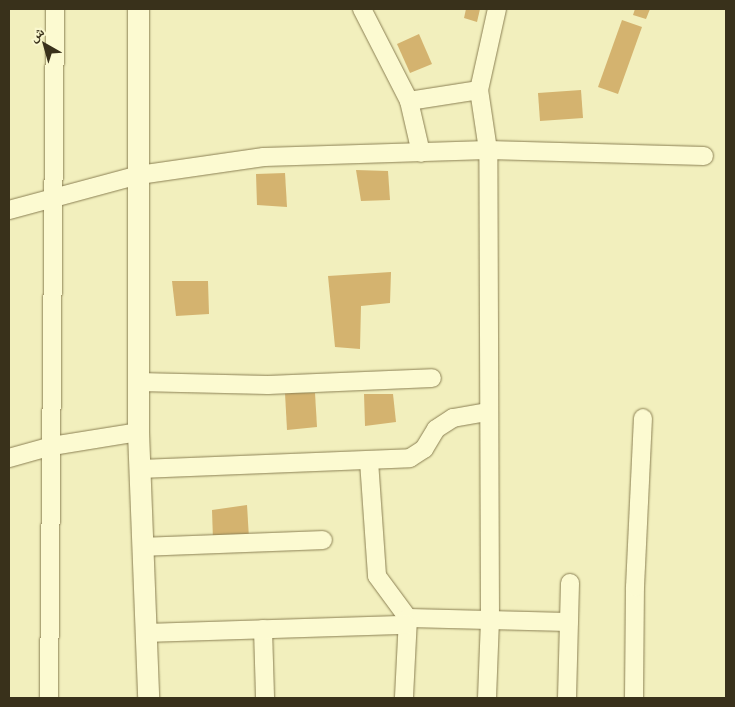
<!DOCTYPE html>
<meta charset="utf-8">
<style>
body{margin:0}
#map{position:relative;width:735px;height:707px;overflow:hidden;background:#f2efbd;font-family:Literata,"Noto Naskh Arabic",serif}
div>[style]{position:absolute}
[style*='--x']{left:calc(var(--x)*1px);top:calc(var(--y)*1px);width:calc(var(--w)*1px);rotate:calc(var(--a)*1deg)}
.building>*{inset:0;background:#d4b36f}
.roads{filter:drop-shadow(0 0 1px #8b8054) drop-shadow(0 0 1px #8b8054)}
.minor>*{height:18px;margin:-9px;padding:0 9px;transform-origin:9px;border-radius:9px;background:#fcfad1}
.tertiary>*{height:21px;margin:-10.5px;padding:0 10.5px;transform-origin:10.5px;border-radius:10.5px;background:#fcfad1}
span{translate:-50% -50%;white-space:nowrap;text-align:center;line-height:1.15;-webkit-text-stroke:4px #f9f7cd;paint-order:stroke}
.frame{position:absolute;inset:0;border:10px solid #39311b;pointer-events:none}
.north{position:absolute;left:20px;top:20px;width:50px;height:50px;-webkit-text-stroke:4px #f9f7cd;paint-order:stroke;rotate:322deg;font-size:14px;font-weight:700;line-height:20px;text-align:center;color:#39311b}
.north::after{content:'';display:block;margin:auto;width:18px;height:22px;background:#39311b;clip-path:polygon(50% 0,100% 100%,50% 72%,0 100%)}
</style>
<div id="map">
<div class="building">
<div style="clip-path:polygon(466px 9px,480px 9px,477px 22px,464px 18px)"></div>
<div style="clip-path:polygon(635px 9px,650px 9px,646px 19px,633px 15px)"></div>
<div style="clip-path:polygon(622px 20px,642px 27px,618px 94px,598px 87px)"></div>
<div style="clip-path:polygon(419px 34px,432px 64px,410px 73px,397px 44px)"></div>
<div style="clip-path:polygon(581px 90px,583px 118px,540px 121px,538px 93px)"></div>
<div style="clip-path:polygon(356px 170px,388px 171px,390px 200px,361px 201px)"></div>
<div style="clip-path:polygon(285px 173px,287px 207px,257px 205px,256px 174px)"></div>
<div style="clip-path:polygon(391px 272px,390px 303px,361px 306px,360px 349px,335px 347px,328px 276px)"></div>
<div style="clip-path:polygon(172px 281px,208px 281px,209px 314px,176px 316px)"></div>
<div style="clip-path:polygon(285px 393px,315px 393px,317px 427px,287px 430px)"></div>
<div style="clip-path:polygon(364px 394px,393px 394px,396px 422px,365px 426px)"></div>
<div style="clip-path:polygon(247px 505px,249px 538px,213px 540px,212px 510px)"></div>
</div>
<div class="roads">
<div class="minor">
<div style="--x:362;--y:9;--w:103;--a:62.9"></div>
<div style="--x:409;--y:101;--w:53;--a:77"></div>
<div style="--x:409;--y:101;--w:71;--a:-8.9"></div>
<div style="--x:9;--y:210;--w:135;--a:-15.1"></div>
<div style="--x:139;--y:175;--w:126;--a:-8.2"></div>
<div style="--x:264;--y:157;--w:224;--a:-1.8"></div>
<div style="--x:488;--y:150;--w:216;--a:1.6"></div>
<div style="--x:138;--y:382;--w:130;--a:1.3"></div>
<div style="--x:268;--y:385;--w:164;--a:-2.4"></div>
<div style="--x:9;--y:458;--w:45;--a:-15.6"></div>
<div style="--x:52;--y:446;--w:87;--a:-9.2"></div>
<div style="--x:369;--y:461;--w:115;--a:86"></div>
<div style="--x:377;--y:576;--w:52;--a:53.6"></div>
<div style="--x:408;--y:618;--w:80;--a:92.9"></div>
<div style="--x:140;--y:469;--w:270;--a:-2.3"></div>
<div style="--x:410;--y:458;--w:17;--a:-33"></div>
<div style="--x:424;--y:449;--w:23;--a:-59"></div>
<div style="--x:436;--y:429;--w:20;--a:-33"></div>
<div style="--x:453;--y:418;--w:36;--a:-10"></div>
<div style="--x:142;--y:547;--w:181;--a:-2.2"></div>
<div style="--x:408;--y:618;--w:161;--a:1.4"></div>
<div style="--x:263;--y:629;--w:69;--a:88.3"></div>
<div style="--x:146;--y:633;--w:261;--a:-1.8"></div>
<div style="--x:49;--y:698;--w:689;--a:-89.5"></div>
<div style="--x:487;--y:698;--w:78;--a:-87.8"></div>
<div style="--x:490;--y:620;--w:470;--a:-90.2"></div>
<div style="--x:488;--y:150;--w:61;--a:-98.5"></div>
<div style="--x:479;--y:90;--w:83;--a:-77.5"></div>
<div style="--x:567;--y:698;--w:115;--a:-88.5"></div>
<div style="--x:634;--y:698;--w:111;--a:-89.5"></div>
<div style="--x:635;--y:587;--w:169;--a:-87.3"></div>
</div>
<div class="tertiary">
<div style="--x:138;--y:9;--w:423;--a:90"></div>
<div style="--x:138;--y:432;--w:266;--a:87.8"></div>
</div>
</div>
<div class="frame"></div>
<div class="north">ش</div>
</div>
